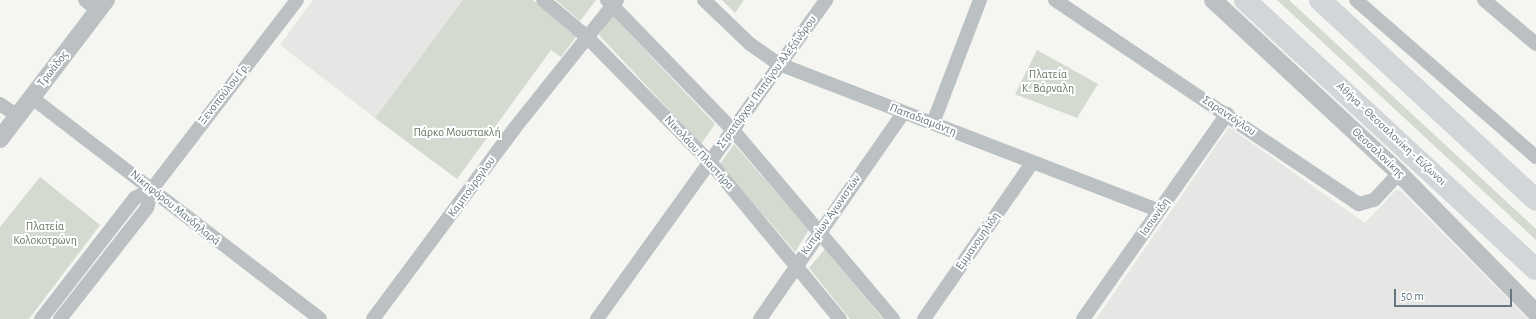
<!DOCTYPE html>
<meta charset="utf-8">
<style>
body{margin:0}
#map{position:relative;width:1536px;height:319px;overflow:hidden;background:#f5f5f1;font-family:"Alegreya Sans",sans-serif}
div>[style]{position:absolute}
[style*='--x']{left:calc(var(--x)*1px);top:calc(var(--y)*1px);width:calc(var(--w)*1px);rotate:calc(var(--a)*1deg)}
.built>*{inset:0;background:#e6e6e5}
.green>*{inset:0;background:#d5dad1}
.minor>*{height:14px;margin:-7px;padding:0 7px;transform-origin:7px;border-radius:7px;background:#bbc1c3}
.tertiary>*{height:18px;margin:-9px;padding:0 9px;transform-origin:9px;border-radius:9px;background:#bbc1c3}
.motorway>*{height:22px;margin:-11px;padding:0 11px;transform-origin:11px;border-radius:11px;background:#d1d6d9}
span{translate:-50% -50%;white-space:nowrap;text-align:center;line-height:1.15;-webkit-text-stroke:4px #fff;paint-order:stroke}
.street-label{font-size:12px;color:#657881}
.park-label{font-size:12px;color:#6b7964}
.scale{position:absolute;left:1394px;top:289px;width:118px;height:18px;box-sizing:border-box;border:2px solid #657881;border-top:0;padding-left:5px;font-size:12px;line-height:14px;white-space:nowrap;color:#657881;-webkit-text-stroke:3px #fff;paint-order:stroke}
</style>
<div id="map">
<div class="built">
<div style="clip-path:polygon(313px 0,463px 0,375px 118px,280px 45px)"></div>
<div style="clip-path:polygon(1229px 127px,1365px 223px,1396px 190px,1401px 191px,1528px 319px,1096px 319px)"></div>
</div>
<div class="green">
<div style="clip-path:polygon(463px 0,533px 0,576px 37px,561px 57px,551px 50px,457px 179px,375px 118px)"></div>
<div style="clip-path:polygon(556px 0,596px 0,580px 21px)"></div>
<div style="clip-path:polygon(722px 0,744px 0,735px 13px)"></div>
<div style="clip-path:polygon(1277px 0,1289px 0,1536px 229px,1536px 240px)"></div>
<div style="clip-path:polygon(612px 15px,715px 124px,701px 144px,599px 35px)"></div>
<div style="clip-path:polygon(1037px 50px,1098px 84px,1077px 118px,1015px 94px)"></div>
<div style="clip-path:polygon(734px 144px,809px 230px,795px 252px,720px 164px)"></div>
<div style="clip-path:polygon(40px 177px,100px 225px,29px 319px,0 319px,0 227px)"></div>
<div style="clip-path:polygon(825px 249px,883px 319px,850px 319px,809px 268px)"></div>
</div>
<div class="minor">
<div style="--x:85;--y:0;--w:17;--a:40"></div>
<div style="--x:543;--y:0;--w:57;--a:40.1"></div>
<div style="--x:587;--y:37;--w:175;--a:45.5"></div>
<div style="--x:710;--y:162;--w:204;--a:50.4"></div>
<div style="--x:607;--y:0;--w:180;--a:45.9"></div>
<div style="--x:732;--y:129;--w:249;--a:49.7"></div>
<div style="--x:704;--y:0;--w:64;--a:43.7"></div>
<div style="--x:750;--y:44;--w:35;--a:35"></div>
<div style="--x:779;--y:64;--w:407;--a:21.1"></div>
<div style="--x:1055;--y:0;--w:366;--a:33.9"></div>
<div style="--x:1359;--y:204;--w:16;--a:-15"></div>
<div style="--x:1374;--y:200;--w:37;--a:-47"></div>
<div style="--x:1356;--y:0;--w:239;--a:41.1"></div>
<div style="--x:1484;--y:0;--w:68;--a:40.2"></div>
<div style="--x:31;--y:97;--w:364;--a:37.5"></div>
<div style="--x:0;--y:104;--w:22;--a:34"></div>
<div style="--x:933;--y:123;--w:132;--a:-69.1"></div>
<div style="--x:41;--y:319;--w:153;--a:-52.2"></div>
<div style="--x:135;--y:198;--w:19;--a:-28"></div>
<div style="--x:60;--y:319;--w:141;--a:-51.9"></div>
<div style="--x:147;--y:208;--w:20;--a:-75"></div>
<div style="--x:152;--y:189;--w:238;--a:-52.5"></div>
<div style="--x:373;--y:319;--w:237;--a:-53.4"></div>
<div style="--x:514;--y:129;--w:165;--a:-51.4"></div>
<div style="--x:597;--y:319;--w:393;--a:-54.3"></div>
<div style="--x:760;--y:319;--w:251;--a:-55.2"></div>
<div style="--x:924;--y:319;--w:190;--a:-55.3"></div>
<div style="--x:1083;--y:319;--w:251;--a:-54.9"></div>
</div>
<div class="tertiary">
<div style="--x:1213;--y:0;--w:254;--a:42.9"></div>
<div style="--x:1399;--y:173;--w:196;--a:45.6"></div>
<div style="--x:0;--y:139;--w:175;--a:-52.7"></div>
</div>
<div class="motorway">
<div style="--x:1245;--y:0;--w:396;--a:42.8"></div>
<div style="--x:1320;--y:0;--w:294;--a:42.8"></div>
</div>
<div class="street-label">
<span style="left:53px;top:69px;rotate:-52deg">Τρωάδος</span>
<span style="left:767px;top:82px;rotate:-54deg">Στρατάρχου Παπάγου Αλεξάνδρου</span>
<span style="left:224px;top:94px;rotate:-52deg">Ξενoπούλου Γρ.</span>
<span style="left:1229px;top:116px;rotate:34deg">Σαραντόγλου</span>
<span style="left:923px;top:120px;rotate:21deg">Παπαδιαμάντη</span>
<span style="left:1391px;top:134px;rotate:43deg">Αθήνα - Θεσσαλονίκη - Εύζωνοι</span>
<span style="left:699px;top:153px;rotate:47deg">Νικολάου Πλαστήρα</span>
<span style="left:1378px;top:153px;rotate:43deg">Θεσσαλονίκης</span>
<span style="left:472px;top:187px;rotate:-54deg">Καμπούρογλου</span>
<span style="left:175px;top:208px;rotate:39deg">Νικηφόρου Μανδηλαρά</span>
<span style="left:831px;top:215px;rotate:-55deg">Κυπρίων Αγωνιστών</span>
<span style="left:1155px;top:217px;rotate:-55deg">Ιασωνίδη</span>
<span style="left:978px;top:241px;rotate:-55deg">Εμμανουηλίδη</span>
</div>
<div class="park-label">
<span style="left:1048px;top:82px">Πλατεία<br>Κ. Βάρναλη</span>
<span style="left:457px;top:133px">Πάρκο Μουστακλή</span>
<span style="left:45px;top:234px">Πλατεία<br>Κολοκοτρώνη</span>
</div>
<div class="scale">50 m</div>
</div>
